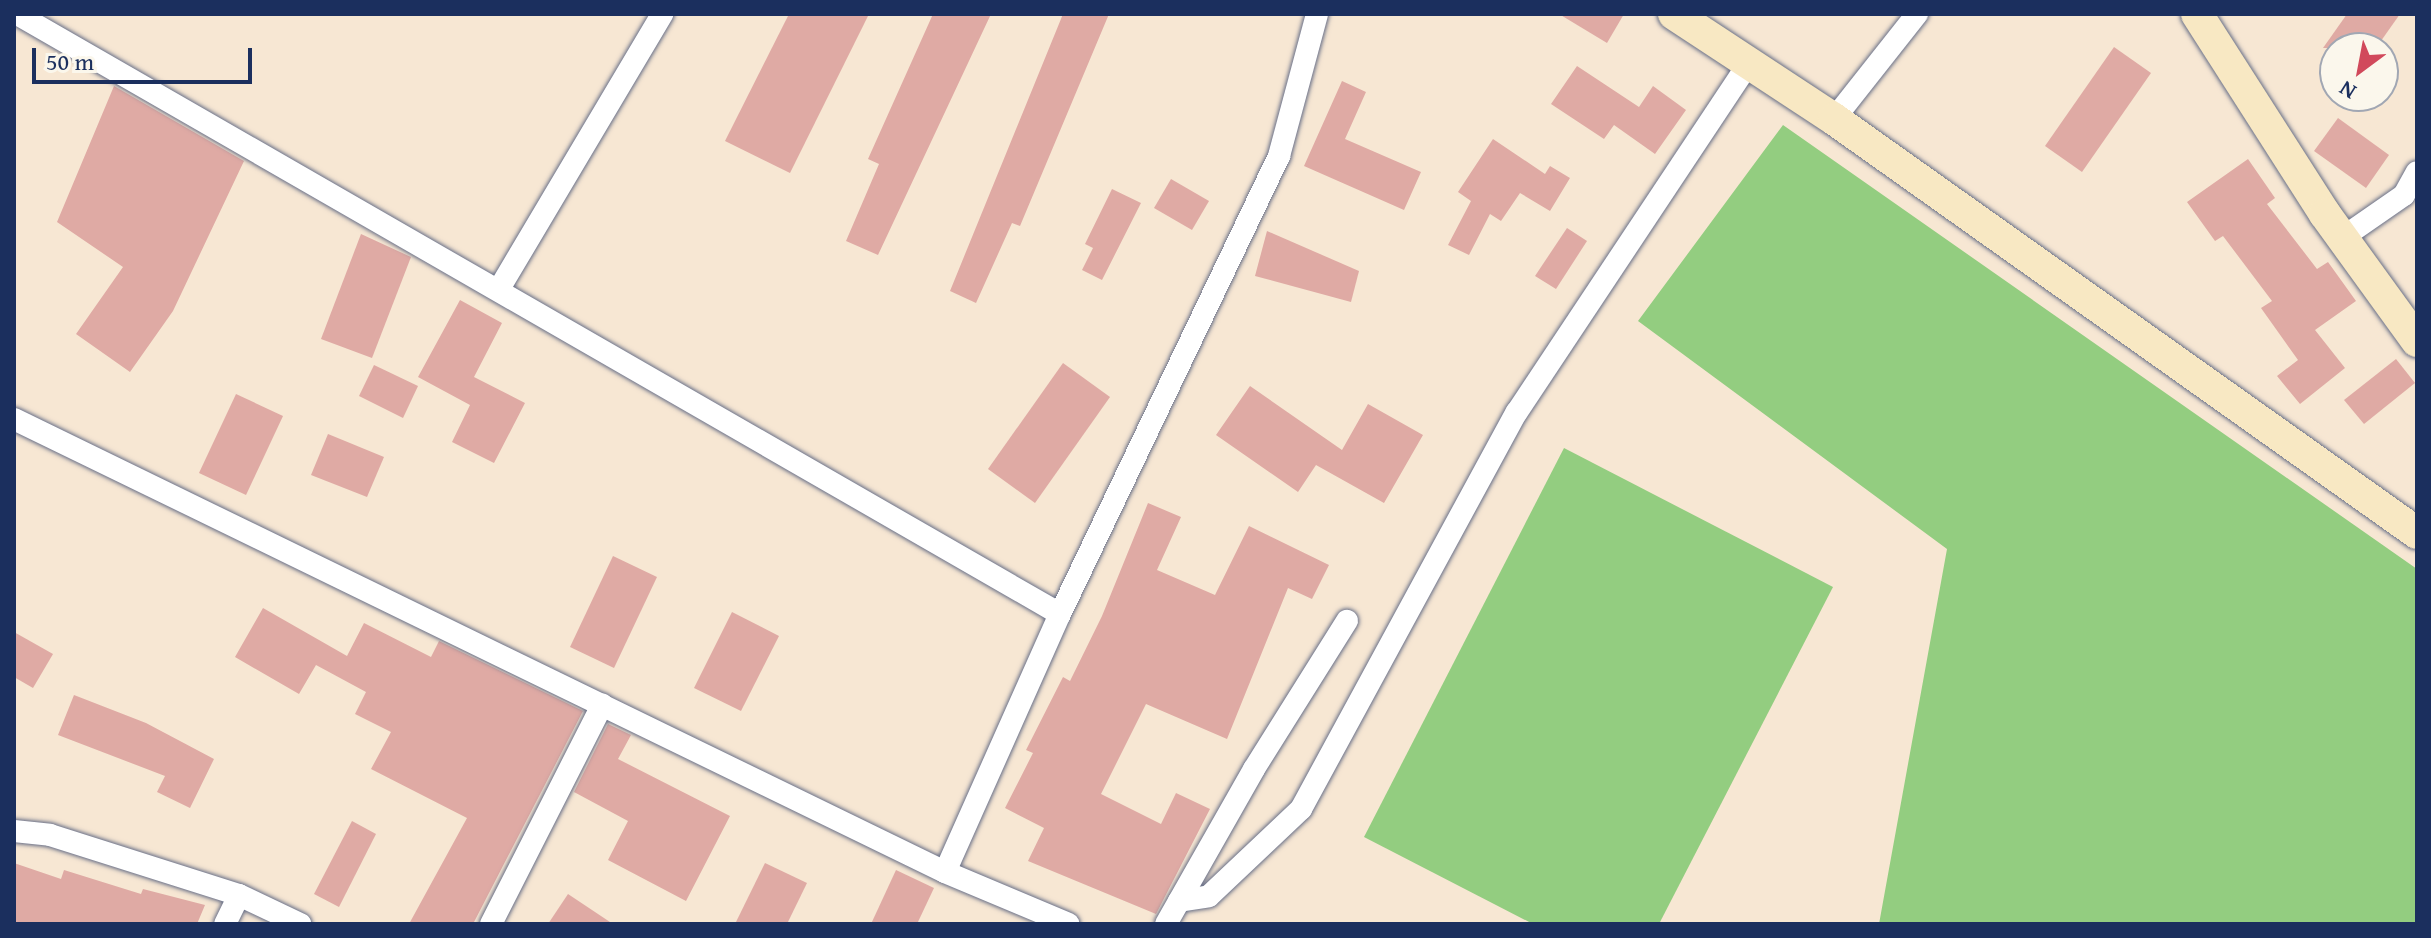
<!DOCTYPE html>
<style>
body{margin:0}
#map{position:relative;width:2431px;height:938px;overflow:hidden;background:#f7e7d3;font-family:"Gentium Book Plus",serif}
div>[style]{position:absolute}
[style*='--x']{left:calc(var(--x)*1px);top:calc(var(--y)*1px);width:calc(var(--w)*1px);rotate:calc(var(--a)*1deg)}
.green>*{inset:0;background:#93cd80}
.building>*{inset:0;background:#dfaaa4}
.roads{filter:drop-shadow(0 0 2px #686f87) drop-shadow(0 0 2px #686f87)}
.street>*{height:22px;margin:-11px;padding:0 11px;transform-origin:11px;border-radius:11px;background:#fff}
.secondary>*{height:32px;margin:-16px;padding:0 16px;transform-origin:16px;border-radius:16px;background:#f8e8c3}
span{translate:-50% -50%;white-space:nowrap;text-align:center;line-height:1.15;-webkit-text-stroke:7px #fbf7ec;paint-order:stroke}
.frame{position:absolute;inset:0;border:16px solid #1b2f5e;pointer-events:none}
.north{position:absolute;left:2319px;top:32px;width:80px;height:80px;box-sizing:border-box;background:#fbf7ec;border:2px solid #a1a7b3;border-radius:50%;rotate:212deg;font-size:22px;font-weight:700;line-height:32px;text-align:center;color:#1b2f5e}
.north::after{content:'';display:block;margin:auto;width:28px;height:36px;background:#d1495b;clip-path:polygon(50% 0,100% 100%,50% 72%,0 100%)}
.scale{position:absolute;left:32px;top:48px;width:220px;height:36px;box-sizing:border-box;border:4px solid #1b2f5e;border-top:0;padding-left:10px;font-size:24px;line-height:28px;white-space:nowrap;color:#1b2f5e;-webkit-text-stroke:6px #fbf7ec;paint-order:stroke}
</style>
<div id="map">
<div class="green">
<div style="clip-path:polygon(1783px 125px,2417px 569px,2417px 924px,1879px 924px,1947px 549px,1638px 321px)"></div>
<div style="clip-path:polygon(1564px 448px,1833px 587px,1659px 924px,1533px 924px,1364px 837px)"></div>
</div>
<div class="building">
<div style="clip-path:polygon(789px 14px,869px 14px,790px 173px,725px 141px)"></div>
<div style="clip-path:polygon(933px 14px,991px 14px,878px 255px,846px 241px,879px 164px,868px 159px)"></div>
<div style="clip-path:polygon(1063px 14px,1109px 14px,1020px 226px,1012px 223px,976px 303px,950px 291px)"></div>
<div style="clip-path:polygon(1559px 14px,1624px 14px,1607px 43px)"></div>
<div style="clip-path:polygon(2347px 14px,2400px 14px,2376px 48px,2323px 48px)"></div>
<div style="clip-path:polygon(2114px 47px,2151px 73px,2082px 172px,2045px 146px)"></div>
<div style="clip-path:polygon(1577px 66px,1639px 107px,1653px 86px,1686px 110px,1655px 154px,1614px 125px,1604px 139px,1551px 104px)"></div>
<div style="clip-path:polygon(1342px 81px,1366px 92px,1345px 139px,1421px 172px,1404px 210px,1304px 166px)"></div>
<div style="clip-path:polygon(114px 86px,244px 161px,173px 311px,130px 372px,76px 334px,123px 267px,57px 222px)"></div>
<div style="clip-path:polygon(2338px 118px,2389px 155px,2366px 188px,2314px 151px)"></div>
<div style="clip-path:polygon(1493px 139px,1545px 174px,1550px 166px,1570px 178px,1550px 211px,1520px 193px,1501px 221px,1490px 214px,1469px 255px,1448px 245px,1471px 201px,1458px 192px)"></div>
<div style="clip-path:polygon(2248px 159px,2275px 198px,2267px 204px,2317px 269px,2328px 262px,2356px 301px,2315px 330px,2345px 368px,2300px 404px,2277px 376px,2298px 360px,2261px 308px,2272px 301px,2223px 236px,2215px 241px,2187px 202px)"></div>
<div style="clip-path:polygon(1171px 179px,1209px 201px,1192px 230px,1154px 208px)"></div>
<div style="clip-path:polygon(1112px 189px,1141px 203px,1102px 280px,1082px 270px,1093px 248px,1085px 244px)"></div>
<div style="clip-path:polygon(1567px 228px,1587px 241px,1556px 289px,1535px 276px)"></div>
<div style="clip-path:polygon(1267px 231px,1359px 271px,1351px 302px,1255px 276px)"></div>
<div style="clip-path:polygon(361px 234px,411px 257px,372px 358px,321px 339px)"></div>
<div style="clip-path:polygon(460px 300px,502px 323px,474px 377px,525px 403px,494px 463px,452px 442px,470px 405px,418px 377px)"></div>
<div style="clip-path:polygon(2396px 359px,2415px 383px,2364px 424px,2344px 400px)"></div>
<div style="clip-path:polygon(1063px 363px,1110px 397px,1035px 503px,988px 469px)"></div>
<div style="clip-path:polygon(374px 365px,418px 386px,403px 418px,359px 396px)"></div>
<div style="clip-path:polygon(1250px 386px,1342px 450px,1368px 404px,1423px 435px,1384px 503px,1316px 465px,1298px 492px,1216px 435px)"></div>
<div style="clip-path:polygon(236px 394px,283px 416px,246px 495px,199px 473px)"></div>
<div style="clip-path:polygon(328px 434px,384px 457px,367px 497px,311px 475px)"></div>
<div style="clip-path:polygon(1148px 503px,1181px 517px,1157px 570px,1215px 595px,1249px 526px,1329px 565px,1312px 599px,1288px 588px,1227px 739px,1146px 704px,1101px 794px,1161px 824px,1176px 793px,1210px 809px,1156px 914px,1028px 861px,1044px 828px,1005px 808px,1033px 753px,1026px 750px,1063px 677px,1070px 681px,1102px 616px)"></div>
<div style="clip-path:polygon(613px 556px,657px 577px,614px 668px,570px 647px)"></div>
<div style="clip-path:polygon(263px 608px,347px 656px,364px 623px,431px 657px,439px 641px,583px 711px,473px 924px,409px 924px,467px 818px,371px 769px,391px 732px,355px 714px,366px 692px,316px 665px,299px 694px,235px 657px)"></div>
<div style="clip-path:polygon(732px 612px,779px 636px,741px 711px,694px 688px)"></div>
<div style="clip-path:polygon(14px 632px,53px 654px,33px 688px,14px 677px)"></div>
<div style="clip-path:polygon(74px 695px,146px 723px,214px 759px,190px 808px,157px 792px,165px 776px,58px 735px)"></div>
<div style="clip-path:polygon(608px 724px,631px 735px,618px 759px,730px 816px,686px 901px,608px 860px,628px 821px,574px 792px)"></div>
<div style="clip-path:polygon(352px 821px,376px 834px,339px 907px,314px 894px)"></div>
<div style="clip-path:polygon(14px 863px,61px 879px,64px 870px,141px 894px,143px 889px,205px 905px,197px 924px,14px 924px)"></div>
<div style="clip-path:polygon(765px 863px,807px 883px,787px 924px,735px 924px)"></div>
<div style="clip-path:polygon(896px 870px,934px 888px,917px 924px,871px 924px)"></div>
<div style="clip-path:polygon(568px 894px,613px 924px,548px 924px)"></div>
</div>
<div class="roads">
<div class="street">
<div style="--x:17;--y:14;--w:1203;--a:29.91"></div>
<div style="--x:1834;--y:119;--w:134;--a:-51.7"></div>
<div style="--x:2342;--y:238;--w:75;--a:-34.7"></div>
<div style="--x:2404;--y:195;--w:26;--a:-61"></div>
<div style="--x:499;--y:289;--w:320;--a:-59.3"></div>
<div style="--x:14;--y:419;--w:1035;--a:25.95"></div>
<div style="--x:945;--y:872;--w:134;--a:22.8"></div>
<div style="--x:14;--y:831;--w:36;--a:6"></div>
<div style="--x:50;--y:835;--w:198;--a:17.6"></div>
<div style="--x:239;--y:895;--w:68;--a:25.4"></div>
<div style="--x:945;--y:872;--w:282;--a:-66"></div>
<div style="--x:1060;--y:614;--w:508;--a:-64.44"></div>
<div style="--x:1279;--y:156;--w:147;--a:-75"></div>
<div style="--x:1179;--y:901;--w:30;--a:-9"></div>
<div style="--x:1209;--y:896;--w:127;--a:-43.4"></div>
<div style="--x:1301;--y:809;--w:452;--a:-61.5"></div>
<div style="--x:1517;--y:412;--w:419;--a:-56.4"></div>
<div style="--x:225;--y:924;--w:32;--a:-64"></div>
<div style="--x:491;--y:924;--w:246;--a:-63.1"></div>
<div style="--x:1166;--y:924;--w:178;--a:-60.4"></div>
<div style="--x:1254;--y:769;--w:175;--a:-57.9"></div>
</div>
<div class="secondary">
<div style="--x:1674;--y:14;--w:191;--a:33.3"></div>
<div style="--x:1834;--y:119;--w:715;--a:35.38"></div>
<div style="--x:2197;--y:14;--w:237;--a:57.4"></div>
<div style="--x:2325;--y:214;--w:157;--a:54.1"></div>
</div>
</div>
<div class="frame"></div>
<div class="north">N</div>
<div class="scale">50 m</div>
</div>
